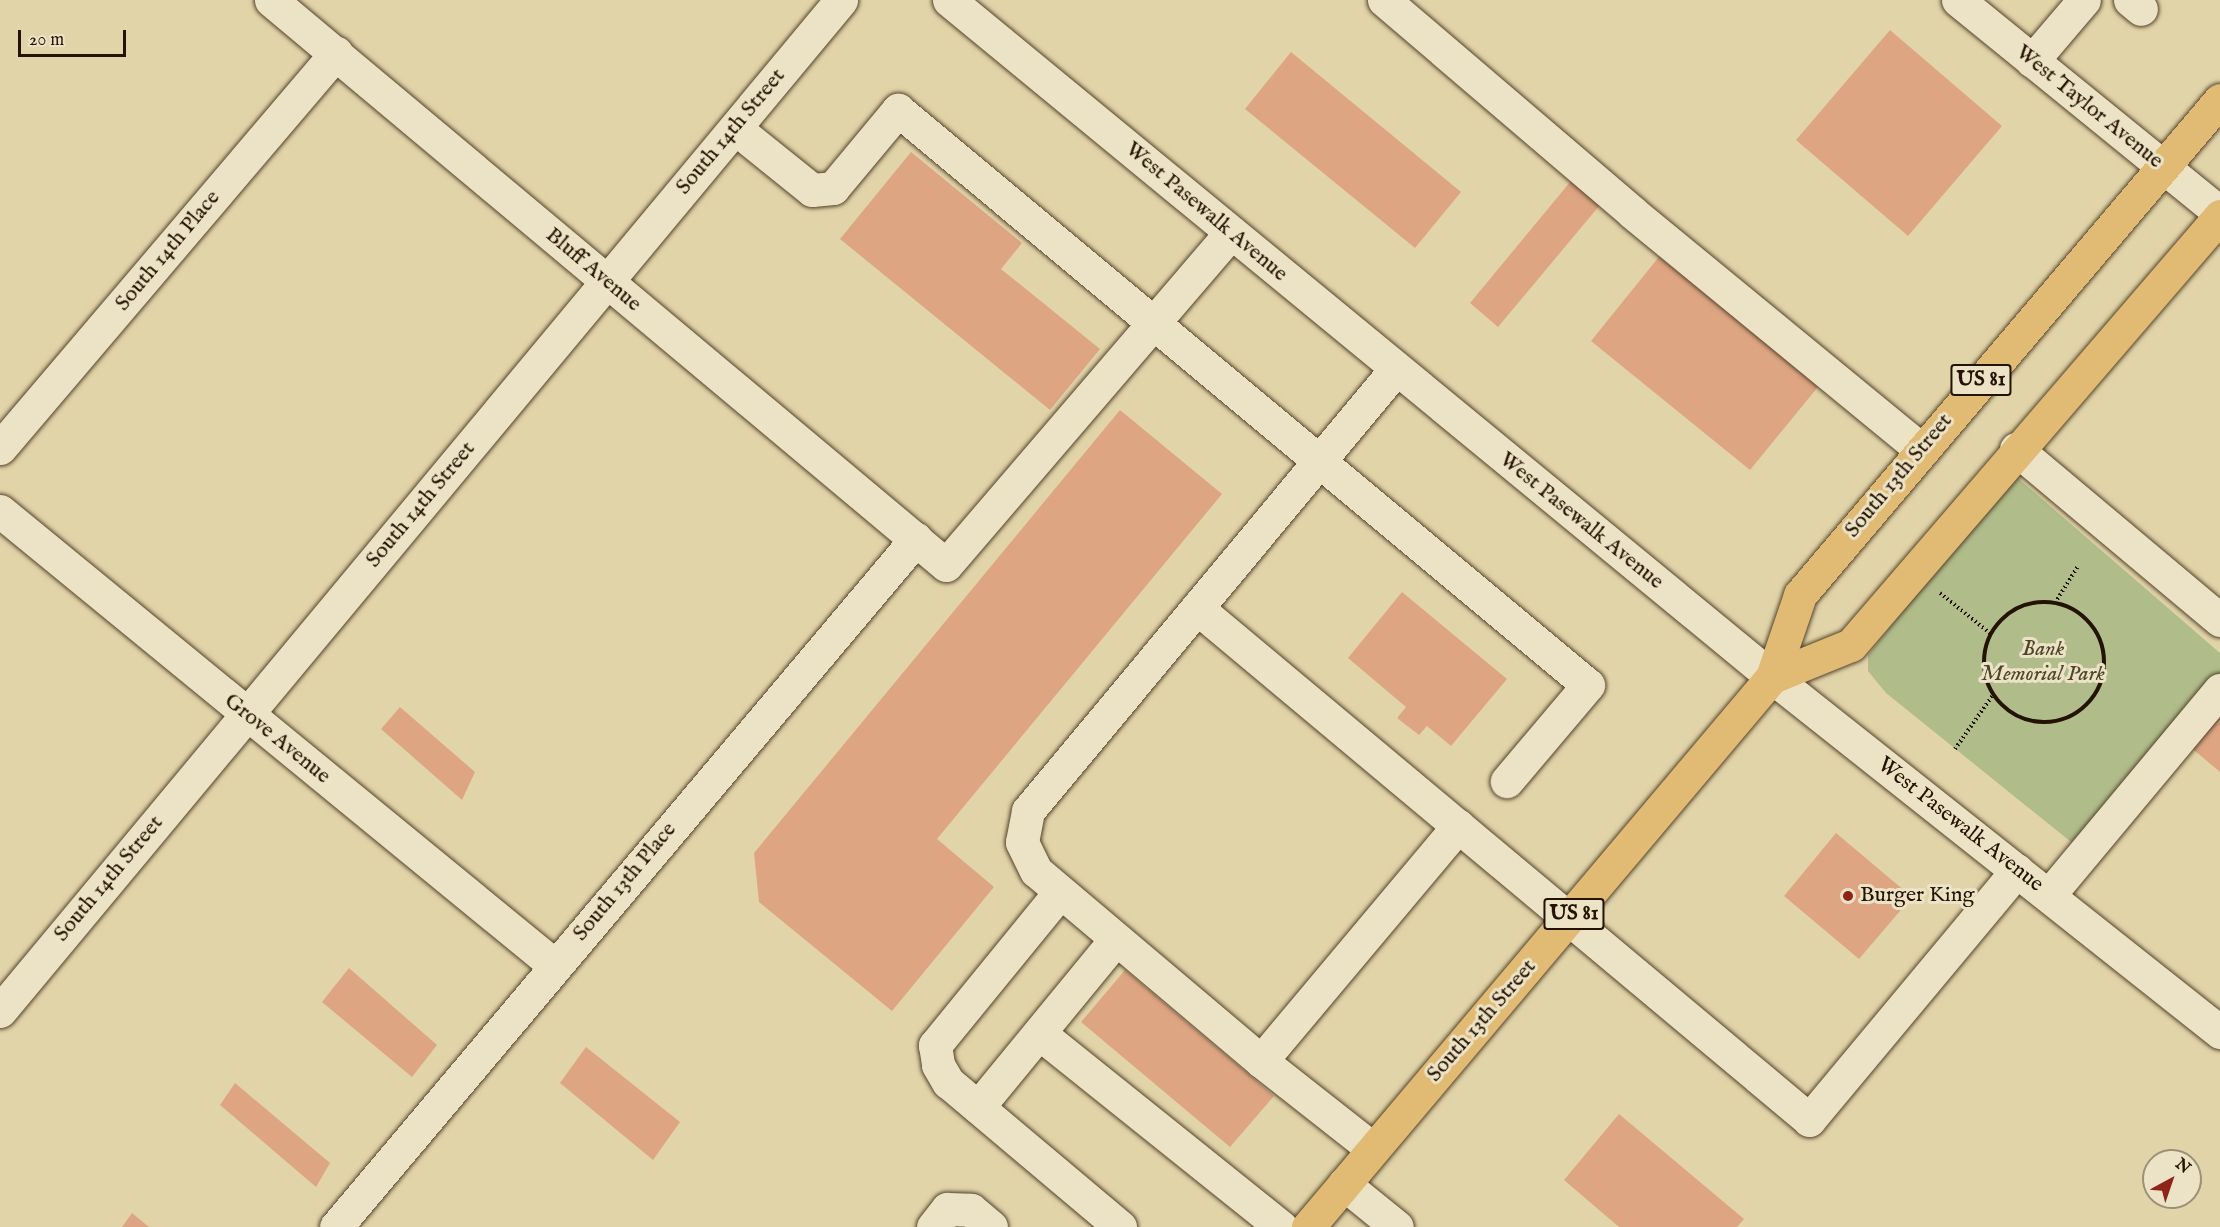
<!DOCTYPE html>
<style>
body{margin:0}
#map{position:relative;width:2220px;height:1227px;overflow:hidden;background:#e2d4a9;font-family:"IM FELL English",serif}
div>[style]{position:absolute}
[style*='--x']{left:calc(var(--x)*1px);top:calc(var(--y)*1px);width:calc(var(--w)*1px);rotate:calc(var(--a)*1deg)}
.green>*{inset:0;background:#b0bd8b}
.building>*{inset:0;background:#dea583}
.path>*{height:4px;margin-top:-2px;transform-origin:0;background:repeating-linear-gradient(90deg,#241300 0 1.5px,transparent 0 4.5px)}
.path>.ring{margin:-2px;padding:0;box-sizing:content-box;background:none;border:4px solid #241300;border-radius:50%}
.roads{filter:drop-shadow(0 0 2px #54432a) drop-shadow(0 0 2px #54432a)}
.minor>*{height:33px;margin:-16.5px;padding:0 16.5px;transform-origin:16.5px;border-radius:16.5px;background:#ece3c7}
.highway>*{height:33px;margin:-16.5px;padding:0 16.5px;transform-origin:16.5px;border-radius:16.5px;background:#e1ba74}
.dots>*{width:16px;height:16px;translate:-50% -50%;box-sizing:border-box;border:3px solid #ece3c7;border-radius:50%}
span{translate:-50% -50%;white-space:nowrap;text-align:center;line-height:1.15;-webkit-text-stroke:6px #ece3c7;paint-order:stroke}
.shield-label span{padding:2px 4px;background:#ece3c7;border:2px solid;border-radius:4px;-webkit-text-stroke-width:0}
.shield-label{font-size:21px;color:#241300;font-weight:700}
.street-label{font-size:22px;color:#241300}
.park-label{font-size:22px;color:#4e462a;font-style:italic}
.poi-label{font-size:22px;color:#241300}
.left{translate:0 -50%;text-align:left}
.north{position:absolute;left:2142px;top:1149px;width:60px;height:60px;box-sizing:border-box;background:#ece3c7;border:2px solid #9c9077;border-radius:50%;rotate:40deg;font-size:16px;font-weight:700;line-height:24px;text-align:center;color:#241300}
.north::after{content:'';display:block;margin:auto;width:21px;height:27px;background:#8f2418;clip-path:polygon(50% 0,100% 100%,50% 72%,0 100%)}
.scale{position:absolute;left:18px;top:30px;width:108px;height:27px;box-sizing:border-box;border:3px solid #241300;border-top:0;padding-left:8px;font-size:18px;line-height:21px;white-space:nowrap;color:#241300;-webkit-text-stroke:4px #ece3c7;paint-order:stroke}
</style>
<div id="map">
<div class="green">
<div style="clip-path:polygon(2012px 473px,2220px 653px,2220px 685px,2076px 846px,1886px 693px,1868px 671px,1868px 655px)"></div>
</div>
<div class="building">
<div style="clip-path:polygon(1890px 30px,2002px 126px,1908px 236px,1796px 140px)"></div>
<div style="clip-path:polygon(1291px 52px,1461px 192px,1415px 248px,1245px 109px)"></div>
<div style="clip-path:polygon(911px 152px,1022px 243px,1001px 269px,1100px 349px,1050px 410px,840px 239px)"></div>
<div style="clip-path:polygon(1571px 181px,1600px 205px,1498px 327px,1470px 303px)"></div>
<div style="clip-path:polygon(1662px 253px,1822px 382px,1750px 470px,1591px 341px)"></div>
<div style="clip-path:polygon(1120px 410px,1222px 494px,937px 839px,994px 887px,892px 1011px,759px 902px,754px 853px)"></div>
<div style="clip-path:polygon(1402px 592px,1507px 679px,1451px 746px,1427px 726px,1419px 735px,1397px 718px,1406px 707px,1348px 658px)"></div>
<div style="clip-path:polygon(400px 707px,475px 772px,462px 800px,381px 729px)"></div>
<div style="clip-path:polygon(2220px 709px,2220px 772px,2189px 746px)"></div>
<div style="clip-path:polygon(1836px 833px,1912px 897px,1859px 959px,1784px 896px)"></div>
<div style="clip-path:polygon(349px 968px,437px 1045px,412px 1077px,322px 1002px)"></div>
<div style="clip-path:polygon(1125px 970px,1274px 1096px,1230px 1147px,1081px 1022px)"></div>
<div style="clip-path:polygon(586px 1047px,680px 1122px,653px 1160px,560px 1083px)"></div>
<div style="clip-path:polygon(235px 1083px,330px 1163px,316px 1187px,220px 1105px)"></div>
<div style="clip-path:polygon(1619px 1114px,1744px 1219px,1737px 1227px,1619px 1227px,1564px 1180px)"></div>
<div style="clip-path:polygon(132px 1213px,149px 1227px,122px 1227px)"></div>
</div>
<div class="path">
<div style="--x:1940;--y:593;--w:65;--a:38.8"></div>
<div class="ring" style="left:1984px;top:602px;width:116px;height:116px"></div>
<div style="--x:2055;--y:603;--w:44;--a:-58.1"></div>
<div style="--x:1955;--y:749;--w:66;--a:-54.9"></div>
</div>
<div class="roads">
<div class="minor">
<div style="--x:271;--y:0;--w:880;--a:39.93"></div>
<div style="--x:946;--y:565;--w:438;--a:-49.4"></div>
<div style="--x:949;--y:0;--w:1066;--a:39.44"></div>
<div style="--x:1772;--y:677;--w:572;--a:38.39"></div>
<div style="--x:1384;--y:0;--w:328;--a:40.5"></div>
<div style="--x:1633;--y:213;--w:372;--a:39.4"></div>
<div style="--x:1958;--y:0;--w:338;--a:39.1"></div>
<div style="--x:2130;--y:0;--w:14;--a:39"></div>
<div style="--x:2032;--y:61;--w:80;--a:-49.6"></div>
<div style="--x:735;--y:128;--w:99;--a:38.8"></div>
<div style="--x:812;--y:190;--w:21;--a:-5"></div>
<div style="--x:833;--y:188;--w:102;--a:-50.2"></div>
<div style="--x:898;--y:110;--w:898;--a:39.81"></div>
<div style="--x:1588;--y:685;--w:126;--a:130.2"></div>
<div style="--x:0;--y:448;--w:519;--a:-49.61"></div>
<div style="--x:2016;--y:449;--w:266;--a:40"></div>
<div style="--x:0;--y:511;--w:716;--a:39.33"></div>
<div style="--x:1197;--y:608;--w:340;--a:39.9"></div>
<div style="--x:1060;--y:892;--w:198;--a:129.2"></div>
<div style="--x:935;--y:1045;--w:20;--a:81"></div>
<div style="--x:938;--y:1065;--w:20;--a:60"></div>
<div style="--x:948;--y:1082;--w:225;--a:40.1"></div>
<div style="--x:2049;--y:895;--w:267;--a:-50.2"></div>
<div style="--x:0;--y:1011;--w:1315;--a:-50.24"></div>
<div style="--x:1039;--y:1033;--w:310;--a:38.7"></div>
<div style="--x:1261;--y:1061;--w:307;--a:-50"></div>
<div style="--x:1458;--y:826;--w:458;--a:39.9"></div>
<div style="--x:1809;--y:1120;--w:325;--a:-50.2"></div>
<div style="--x:978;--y:1107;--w:217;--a:-50.6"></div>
<div style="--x:1373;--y:1149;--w:142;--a:-141.8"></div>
<div style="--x:1261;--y:1061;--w:294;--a:-139.8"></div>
<div style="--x:1036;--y:871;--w:32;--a:-116"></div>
<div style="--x:1022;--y:842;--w:32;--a:-79"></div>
<div style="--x:1028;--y:811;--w:574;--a:-50.23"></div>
<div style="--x:1344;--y:1184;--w:68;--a:39.1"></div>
<div style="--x:336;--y:1227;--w:900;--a:-49.87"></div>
<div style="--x:933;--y:1227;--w:23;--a:-52"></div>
<div style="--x:947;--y:1209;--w:24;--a:2"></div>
<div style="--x:971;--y:1210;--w:26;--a:40"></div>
</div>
<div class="highway">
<div style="--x:1772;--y:677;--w:85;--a:-22.1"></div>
<div style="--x:1851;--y:645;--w:566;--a:-49.3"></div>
<div style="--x:1308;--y:1227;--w:720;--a:-49.85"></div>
<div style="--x:1772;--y:677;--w:87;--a:-71.1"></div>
<div style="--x:1800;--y:595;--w:649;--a:-49.69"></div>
</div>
</div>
<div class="dots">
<div style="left:1848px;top:896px;background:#8f2418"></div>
</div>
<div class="shield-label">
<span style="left:1981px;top:380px">US 81</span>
<span style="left:1574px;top:914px">US 81</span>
</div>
<div class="street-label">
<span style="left:2089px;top:107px;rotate:39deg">West Taylor Avenue</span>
<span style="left:731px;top:132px;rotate:-50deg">South 14th Street</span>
<span style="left:1206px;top:212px;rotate:40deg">West Pasewalk Avenue</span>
<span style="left:168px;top:251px;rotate:-50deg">South 14th Place</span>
<span style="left:593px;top:270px;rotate:40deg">Bluff Avenue</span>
<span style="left:1899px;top:476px;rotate:-50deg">South 13th Street</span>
<span style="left:421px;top:505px;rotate:-50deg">South 14th Street</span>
<span style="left:1581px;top:521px;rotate:39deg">West Pasewalk Avenue</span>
<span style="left:277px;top:739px;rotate:39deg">Grove Avenue</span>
<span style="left:1960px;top:825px;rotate:38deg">West Pasewalk Avenue</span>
<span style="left:109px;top:879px;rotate:-50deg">South 14th Street</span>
<span style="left:625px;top:882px;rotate:-50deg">South 13th Place</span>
<span style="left:1482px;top:1021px;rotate:-49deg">South 13th Street</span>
</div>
<div class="park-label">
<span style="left:2043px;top:662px">Bank<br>Memorial Park</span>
</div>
<div class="poi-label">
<span class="left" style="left:1860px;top:896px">Burger King</span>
</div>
<div class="north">N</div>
<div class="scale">20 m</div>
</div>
